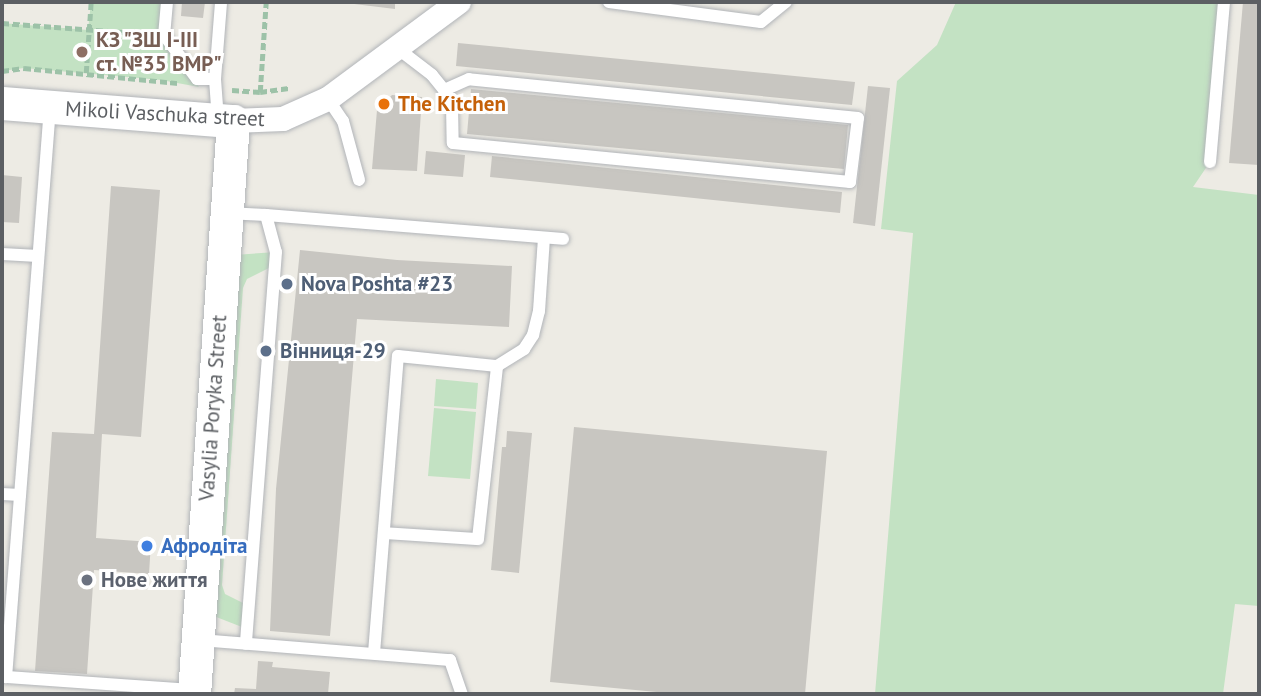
<!DOCTYPE html>
<meta charset="utf-8">
<style>
body{margin:0}
#map{position:relative;width:1261px;height:696px;overflow:hidden;background:#edebe4;font-family:"PT Sans",sans-serif}
div>[style]{position:absolute}
[style*='--x']{left:calc(var(--x)*1px);top:calc(var(--y)*1px);width:calc(var(--w)*1px);rotate:calc(var(--a)*1deg)}
.green>*{inset:0;background:#c3e2c3}
.building>*{inset:0;background:#c8c6c1}
.path>*{height:4.5px;margin-top:-2.25px;transform-origin:0;background:repeating-linear-gradient(90deg,#9dc2a8 0 7px,transparent 0 10.5px)}
.roads{filter:drop-shadow(0 0 2px #b1b4b8) drop-shadow(0 0 2px #b1b4b8)}
.lane>*{height:12px;margin:-6px;padding:0 6px;transform-origin:6px;border-radius:6px;background:#fff}
.street>*{height:24px;margin:-12px;padding:0 12px;transform-origin:12px;border-radius:12px;background:#fff}
.secondary>*{height:33px;margin:-16.5px;padding:0 16.5px;transform-origin:16.5px;border-radius:16.5px;background:#fff}
.dots>*{width:19px;height:19px;translate:-50% -50%;box-sizing:border-box;border:4px solid #fff;border-radius:50%}
span{translate:-50% -50%;white-space:nowrap;text-align:center;line-height:1.15;-webkit-text-stroke:6px #fff;paint-order:stroke}
.education-label{font-size:21px;color:#785e54;font-weight:700}
.left{translate:0 -50%;text-align:left}
.food-label{font-size:21px;color:#c56008;font-weight:700}
.street-label{font-size:21px;color:#5c5f63}
.service-label{font-size:21px;color:#4e5e75;font-weight:700}
.shop-label{font-size:21px;color:#366cbe;font-weight:700}
.worship-label{font-size:21px;color:#5b616d;font-weight:700}
.frame{position:absolute;inset:0;border:4px solid #5c5f63;pointer-events:none}
</style>
<div id="map">
<div class="green">
<div style="clip-path:polygon(91px 2px,167px 2px,164px 35px,199px 87px,161px 80px,24px 68px,2px 71px,2px 23px,88px 30px)"></div>
<div style="clip-path:polygon(956px 2px,1224px 2px,1210px 162px,1193px 187px,1259px 195px,1259px 606px,1235px 604px,1223px 694px,875px 694px,913px 233px,881px 229px,897px 81px,937px 45px)"></div>
<div style="clip-path:polygon(276px 252px,275px 265px,247px 279px,243px 288px,222px 585px,225px 594px,249px 606px,247px 629px,206px 613px,234px 255px)"></div>
<div style="clip-path:polygon(436px 379px,478px 383px,476px 409px,434px 406px)"></div>
<div style="clip-path:polygon(434px 408px,476px 412px,470px 479px,428px 476px)"></div>
</div>
<div class="building">
<div style="clip-path:polygon(182px 2px,205px 2px,203px 18px,181px 16px)"></div>
<div style="clip-path:polygon(338px 2px,395px 2px,395px 9px)"></div>
<div style="clip-path:polygon(1243px 2px,1259px 2px,1259px 165px,1229px 163px)"></div>
<div style="clip-path:polygon(458px 43px,855px 82px,852px 105px,456px 66px)"></div>
<div style="clip-path:polygon(868px 86px,890px 88px,875px 226px,853px 223px)"></div>
<div style="clip-path:polygon(471px 89px,848px 125px,844px 169px,467px 134px)"></div>
<div style="clip-path:polygon(392px 95px,422px 97px,417px 171px,372px 169px,377px 110px)"></div>
<div style="clip-path:polygon(426px 151px,465px 155px,463px 177px,424px 174px)"></div>
<div style="clip-path:polygon(492px 156px,842px 192px,840px 213px,490px 177px)"></div>
<div style="clip-path:polygon(2px 175px,22px 177px,19px 223px,2px 222px)"></div>
<div style="clip-path:polygon(111px 186px,160px 190px,141px 437px,102px 434px,96px 538px,151px 542px,149px 574px,94px 570px,87px 674px,35px 671px,52px 432px,94px 434px)"></div>
<div style="clip-path:polygon(300px 250px,397px 260px,512px 266px,509px 327px,357px 319px,330px 636px,270px 631px,276px 489px)"></div>
<div style="clip-path:polygon(574px 427px,827px 451px,805px 694px,678px 694px,550px 682px)"></div>
<div style="clip-path:polygon(507px 431px,532px 433px,519px 573px,491px 570px,502px 447px,506px 447px)"></div>
<div style="clip-path:polygon(258px 661px,273px 662px,272px 667px,330px 672px,328px 694px,234px 694px,235px 688px,256px 689px)"></div>
</div>
<div class="path">
<div style="--x:2;--y:23;--w:147;--a:4.3"></div>
<div style="--x:2;--y:71;--w:22;--a:-8"></div>
<div style="--x:24;--y:68;--w:155;--a:5.6"></div>
<div style="--x:86;--y:73;--w:71;--a:-86"></div>
<div style="--x:232;--y:90;--w:28;--a:4"></div>
<div style="--x:260;--y:92;--w:29;--a:-8"></div>
<div style="--x:260;--y:92;--w:90;--a:-86.2"></div>
</div>
<div class="roads">
<div class="lane">
<div style="--x:167;--y:2;--w:33;--a:95"></div>
<div style="--x:164;--y:35;--w:55;--a:53.1"></div>
<div style="--x:197;--y:79;--w:18;--a:0"></div>
<div style="--x:609;--y:2;--w:153;--a:7.5"></div>
<div style="--x:761;--y:22;--w:32;--a:-39"></div>
<div style="--x:397;--y:48;--w:44;--a:37.6"></div>
<div style="--x:432;--y:75;--w:19;--a:51"></div>
<div style="--x:444;--y:90;--w:16;--a:60"></div>
<div style="--x:452;--y:104;--w:39;--a:89"></div>
<div style="--x:453;--y:143;--w:399;--a:5.6"></div>
<div style="--x:850;--y:182;--w:64;--a:-82.9"></div>
<div style="--x:858;--y:118;--w:391;--a:-174.3"></div>
<div style="--x:469;--y:79;--w:27;--a:156"></div>
<div style="--x:328;--y:99;--w:27;--a:56"></div>
<div style="--x:343;--y:121;--w:61;--a:74.8"></div>
<div style="--x:50;--y:107;--w:572;--a:94.41"></div>
<div style="--x:6;--y:677;--w:187;--a:4"></div>
<div style="--x:218;--y:120;--w:41;--a:-94.2"></div>
<div style="--x:215;--y:79;--w:77;--a:-85.5"></div>
<div style="--x:1210;--y:162;--w:161;--a:-85"></div>
<div style="--x:226;--y:213;--w:40;--a:2.9"></div>
<div style="--x:266;--y:215;--w:38;--a:75"></div>
<div style="--x:276;--y:252;--w:393;--a:94.4"></div>
<div style="--x:266;--y:215;--w:298;--a:4.6"></div>
<div style="--x:2;--y:254;--w:36;--a:3"></div>
<div style="--x:2;--y:494;--w:18;--a:3"></div>
<div style="--x:384;--y:533;--w:94;--a:3.7"></div>
<div style="--x:478;--y:539;--w:174;--a:-83.7"></div>
<div style="--x:200;--y:640;--w:251;--a:4.6"></div>
<div style="--x:450;--y:660;--w:36;--a:71"></div>
<div style="--x:374;--y:653;--w:298;--a:-85.4"></div>
<div style="--x:398;--y:356;--w:100;--a:5.8"></div>
<div style="--x:497;--y:366;--w:32;--a:-32"></div>
<div style="--x:524;--y:349;--w:17;--a:-57"></div>
<div style="--x:533;--y:335;--w:25;--a:-76"></div>
<div style="--x:539;--y:311;--w:73;--a:-86.1"></div>
</div>
<div class="street">
<div style="--x:233;--y:121;--w:50;--a:-2.3"></div>
<div style="--x:283;--y:119;--w:49;--a:-24"></div>
<div style="--x:328;--y:99;--w:163;--a:-36.5"></div>
</div>
<div class="secondary">
<div style="--x:2;--y:103;--w:232;--a:4.5"></div>
<div style="--x:233;--y:121;--w:574;--a:93.89"></div>
</div>
</div>
<div class="dots">
<div style="left:82px;top:52px;background:#8d6e63"></div>
<div style="left:384px;top:104px;background:#e8710a"></div>
<div style="left:287px;top:284px;background:#5c6f8a"></div>
<div style="left:266px;top:351px;background:#5c6f8a"></div>
<div style="left:147px;top:546px;background:#3f7fe0"></div>
<div style="left:87px;top:580px;background:#6b7280"></div>
</div>
<div class="education-label">
<span class="left" style="left:96px;top:52px">КЗ "ЗШ І-ІІІ<br>ст. №35 ВМР"</span>
</div>
<div class="food-label">
<span class="left" style="left:398px;top:104px">The Kitchen</span>
</div>
<div class="street-label">
<span style="left:165px;top:114px;rotate:3deg">Mikoli Vaschuka street</span>
<span style="left:213px;top:408px;rotate:-86deg">Vasylia Poryka Street</span>
</div>
<div class="service-label">
<span class="left" style="left:301px;top:284px">Nova Poshta #23</span>
<span class="left" style="left:280px;top:351px">Вінниця-29</span>
</div>
<div class="shop-label">
<span class="left" style="left:161px;top:546px">Афродіта</span>
</div>
<div class="worship-label">
<span class="left" style="left:101px;top:580px">Нове життя</span>
</div>
<div class="frame"></div>
</div>
